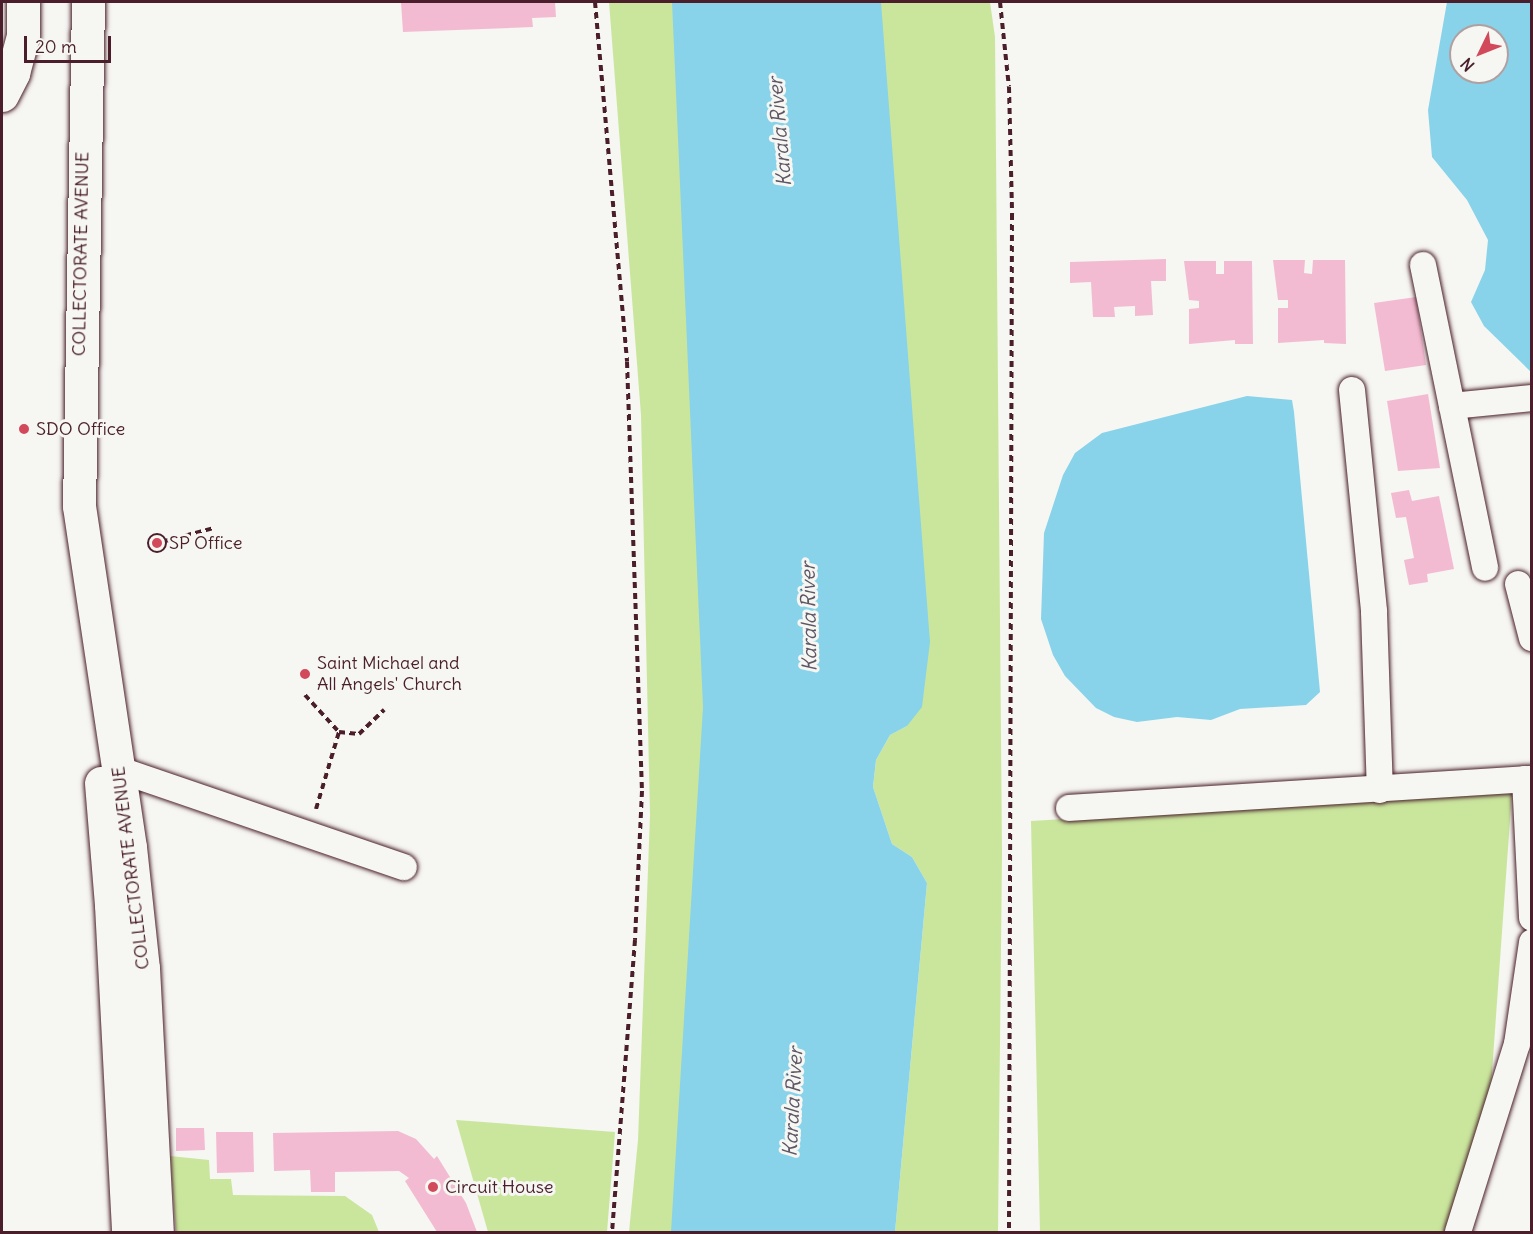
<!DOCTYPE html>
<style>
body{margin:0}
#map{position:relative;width:1533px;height:1234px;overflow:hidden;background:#f6f6f2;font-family:Delius,sans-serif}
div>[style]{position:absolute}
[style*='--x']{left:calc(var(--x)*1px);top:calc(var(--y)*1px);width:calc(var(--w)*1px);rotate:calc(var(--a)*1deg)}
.green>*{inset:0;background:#cae69d}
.water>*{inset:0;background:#88d3e9}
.building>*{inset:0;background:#f3bbd1}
.path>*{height:4px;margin-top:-2px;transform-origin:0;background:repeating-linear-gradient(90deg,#4a1f2b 0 6px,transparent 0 10.5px)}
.path>.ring{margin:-2px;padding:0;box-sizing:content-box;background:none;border:4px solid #4a1f2b;border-radius:50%}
.roads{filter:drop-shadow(0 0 2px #4a1f2b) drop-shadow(0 0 2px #4a1f2b)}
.street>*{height:26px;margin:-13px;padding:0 13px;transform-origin:13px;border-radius:13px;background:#f6f6f2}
.secondary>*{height:33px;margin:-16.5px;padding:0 16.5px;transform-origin:16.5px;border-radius:16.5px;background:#f6f6f2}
.dots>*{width:16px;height:16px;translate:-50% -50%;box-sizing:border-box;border:3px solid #f6f6f2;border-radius:50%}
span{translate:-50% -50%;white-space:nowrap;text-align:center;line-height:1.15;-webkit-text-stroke:6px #f6f6f2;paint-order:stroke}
.street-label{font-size:18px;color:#4a1f2b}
.poi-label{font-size:18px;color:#4a1f2b}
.left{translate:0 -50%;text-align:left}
.water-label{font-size:20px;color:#5d5564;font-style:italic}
.frame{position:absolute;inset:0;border:3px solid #4a1f2b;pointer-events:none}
.north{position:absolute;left:1449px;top:24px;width:60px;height:60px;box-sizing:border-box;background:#f6f6f2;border:2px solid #b1a0a2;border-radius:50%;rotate:227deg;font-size:16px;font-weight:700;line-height:24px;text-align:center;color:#4a1f2b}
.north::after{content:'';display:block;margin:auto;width:21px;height:27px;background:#d1495b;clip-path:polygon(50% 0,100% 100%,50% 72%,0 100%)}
.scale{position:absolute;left:24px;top:36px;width:87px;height:27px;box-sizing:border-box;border:3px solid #4a1f2b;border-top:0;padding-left:8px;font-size:18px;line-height:21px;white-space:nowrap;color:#4a1f2b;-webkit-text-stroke:4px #f6f6f2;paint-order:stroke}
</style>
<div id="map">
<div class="green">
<div style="clip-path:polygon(609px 2px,687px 2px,712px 218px,713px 1232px,629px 1232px,638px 1140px,650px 815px,641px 415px)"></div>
<div style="clip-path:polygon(874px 2px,990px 2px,995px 37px,1002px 854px,998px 1232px,895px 1232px,927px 883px,912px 857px,892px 844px,873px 787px,876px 760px,890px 735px,907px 726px)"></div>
<div style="clip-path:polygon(1512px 792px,1491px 1086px,1448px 1232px,1040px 1232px,1031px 821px)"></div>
<div style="clip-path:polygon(456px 1120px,615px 1132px,607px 1232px,488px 1232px)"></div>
<div style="clip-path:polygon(170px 1156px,209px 1160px,210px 1179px,231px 1179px,233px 1195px,345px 1196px,372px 1215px,379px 1232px,176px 1232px)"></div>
</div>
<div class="water">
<div style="clip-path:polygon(672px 2px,881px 2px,930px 642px,922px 707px,907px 726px,890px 735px,876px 760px,873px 787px,892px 844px,912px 857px,927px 883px,895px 1232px,671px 1232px,703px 707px)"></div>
<div style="clip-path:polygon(evenodd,1447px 2px,1531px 2px,1531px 372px,1484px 326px,1471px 302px,1485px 270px,1488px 240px,1467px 200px,1432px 157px,1428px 110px,1447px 2px,1461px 36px,1497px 36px,1497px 72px,1461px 72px,1461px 36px)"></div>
<div style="clip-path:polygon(1247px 396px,1292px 400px,1294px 412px,1320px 692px,1306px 705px,1240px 709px,1211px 720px,1177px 717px,1137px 722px,1114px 717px,1096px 708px,1065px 676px,1053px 655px,1041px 619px,1044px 533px,1063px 475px,1075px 453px,1102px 433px)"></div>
</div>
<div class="building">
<div style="clip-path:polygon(401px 2px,555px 2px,556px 17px,532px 18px,533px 27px,403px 32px)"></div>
<div style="clip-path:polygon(1166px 259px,1166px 281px,1151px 281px,1153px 315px,1135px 316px,1135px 306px,1114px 307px,1115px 317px,1093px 317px,1091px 282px,1070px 283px,1070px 262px)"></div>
<div style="clip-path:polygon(1273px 260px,1305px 260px,1304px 273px,1312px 274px,1313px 260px,1345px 260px,1346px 344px,1324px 343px,1324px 340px,1278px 343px,1278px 308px,1288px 308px,1288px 300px,1278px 300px)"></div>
<div style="clip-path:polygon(1184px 261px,1216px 261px,1216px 274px,1224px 274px,1224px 261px,1252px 261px,1253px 344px,1235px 344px,1235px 340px,1189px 344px,1189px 309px,1199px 308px,1199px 301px,1189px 300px)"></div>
<div style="clip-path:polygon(1416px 297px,1426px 365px,1385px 371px,1374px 303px)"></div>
<div style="clip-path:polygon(1428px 394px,1440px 468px,1398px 471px,1387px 401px)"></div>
<div style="clip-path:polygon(1409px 490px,1412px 501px,1439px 496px,1454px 569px,1427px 574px,1428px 582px,1409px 585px,1404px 560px,1414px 558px,1406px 517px,1396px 518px,1391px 493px)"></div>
<div style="clip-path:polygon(176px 1128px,204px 1128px,205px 1150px,176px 1151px)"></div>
<div style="clip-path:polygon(398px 1131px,416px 1139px,434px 1159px,437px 1156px,466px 1203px,477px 1232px,437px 1232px,405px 1181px,409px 1178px,399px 1171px,335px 1172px,335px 1192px,311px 1192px,310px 1170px,274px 1171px,273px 1133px)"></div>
<div style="clip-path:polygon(216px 1132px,253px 1132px,254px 1172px,217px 1173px)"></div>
</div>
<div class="path">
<div style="--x:595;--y:2;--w:361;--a:84.9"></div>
<div style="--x:627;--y:362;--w:429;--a:88"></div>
<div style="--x:642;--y:791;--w:149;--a:92.7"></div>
<div style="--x:635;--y:940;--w:293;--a:94.5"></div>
<div style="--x:1000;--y:2;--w:85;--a:84"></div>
<div style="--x:1009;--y:87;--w:127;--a:88.6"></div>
<div style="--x:1012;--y:214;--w:1018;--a:90.17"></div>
<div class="ring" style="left:149px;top:535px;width:12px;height:12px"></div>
<div style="--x:165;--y:541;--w:51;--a:-14.9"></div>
<div style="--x:305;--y:695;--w:50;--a:47.4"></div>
<div style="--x:316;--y:809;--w:80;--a:-73.4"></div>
<div style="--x:339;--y:732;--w:20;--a:6"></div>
<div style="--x:359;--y:734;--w:35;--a:-44"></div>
</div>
<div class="roads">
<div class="street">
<div style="--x:1423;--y:265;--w:309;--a:78.4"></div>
<div style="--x:1352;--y:390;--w:223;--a:84.3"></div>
<div style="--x:1374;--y:612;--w:178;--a:88.1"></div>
<div style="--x:1452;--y:406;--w:80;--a:-5.7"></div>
<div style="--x:1518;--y:584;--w:56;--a:75.5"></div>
<div style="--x:120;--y:770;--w:300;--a:18.9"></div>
<div style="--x:1525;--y:779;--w:139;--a:87.1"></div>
<div style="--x:1069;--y:808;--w:464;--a:-3.6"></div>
<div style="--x:1458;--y:1232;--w:197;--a:-72.6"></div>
<div style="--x:1517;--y:1044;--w:103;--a:-81.6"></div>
</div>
<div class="secondary">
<div style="--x:88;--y:2;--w:504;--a:91.02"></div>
<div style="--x:79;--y:506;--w:345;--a:81.5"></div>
<div style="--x:130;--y:847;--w:122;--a:83.9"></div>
<div style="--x:143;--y:968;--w:264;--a:87"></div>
<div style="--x:2;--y:95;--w:25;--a:-63"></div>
<div style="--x:13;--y:73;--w:38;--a:-75"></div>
<div style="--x:23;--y:36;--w:34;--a:-90"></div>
<div style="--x:101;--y:783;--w:122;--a:85.3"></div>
<div style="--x:111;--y:905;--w:327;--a:87"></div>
</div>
</div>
<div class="dots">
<div style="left:24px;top:429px;background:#d1495b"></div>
<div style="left:157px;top:543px;background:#d1495b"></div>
<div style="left:305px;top:674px;background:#d1495b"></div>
<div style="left:433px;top:1187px;background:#d1495b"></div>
</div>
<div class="street-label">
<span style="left:81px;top:254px;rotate:-89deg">COLLECTORATE AVENUE</span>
<span style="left:131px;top:868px;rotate:-97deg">COLLECTORATE AVENUE</span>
</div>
<div class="poi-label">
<span class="left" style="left:36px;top:429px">SDO Office</span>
<span class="left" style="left:169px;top:543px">SP Office</span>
<span class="left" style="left:317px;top:674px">Saint Michael and<br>All Angels' Church</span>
<span class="left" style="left:445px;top:1187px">Circuit House</span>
</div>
<div class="water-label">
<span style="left:779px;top:132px;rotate:-95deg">Karala River</span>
<span style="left:808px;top:617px;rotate:-91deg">Karala River</span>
<span style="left:792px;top:1102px;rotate:-87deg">Karala River</span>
</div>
<div class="frame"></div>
<div class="north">N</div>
<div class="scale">20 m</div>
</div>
